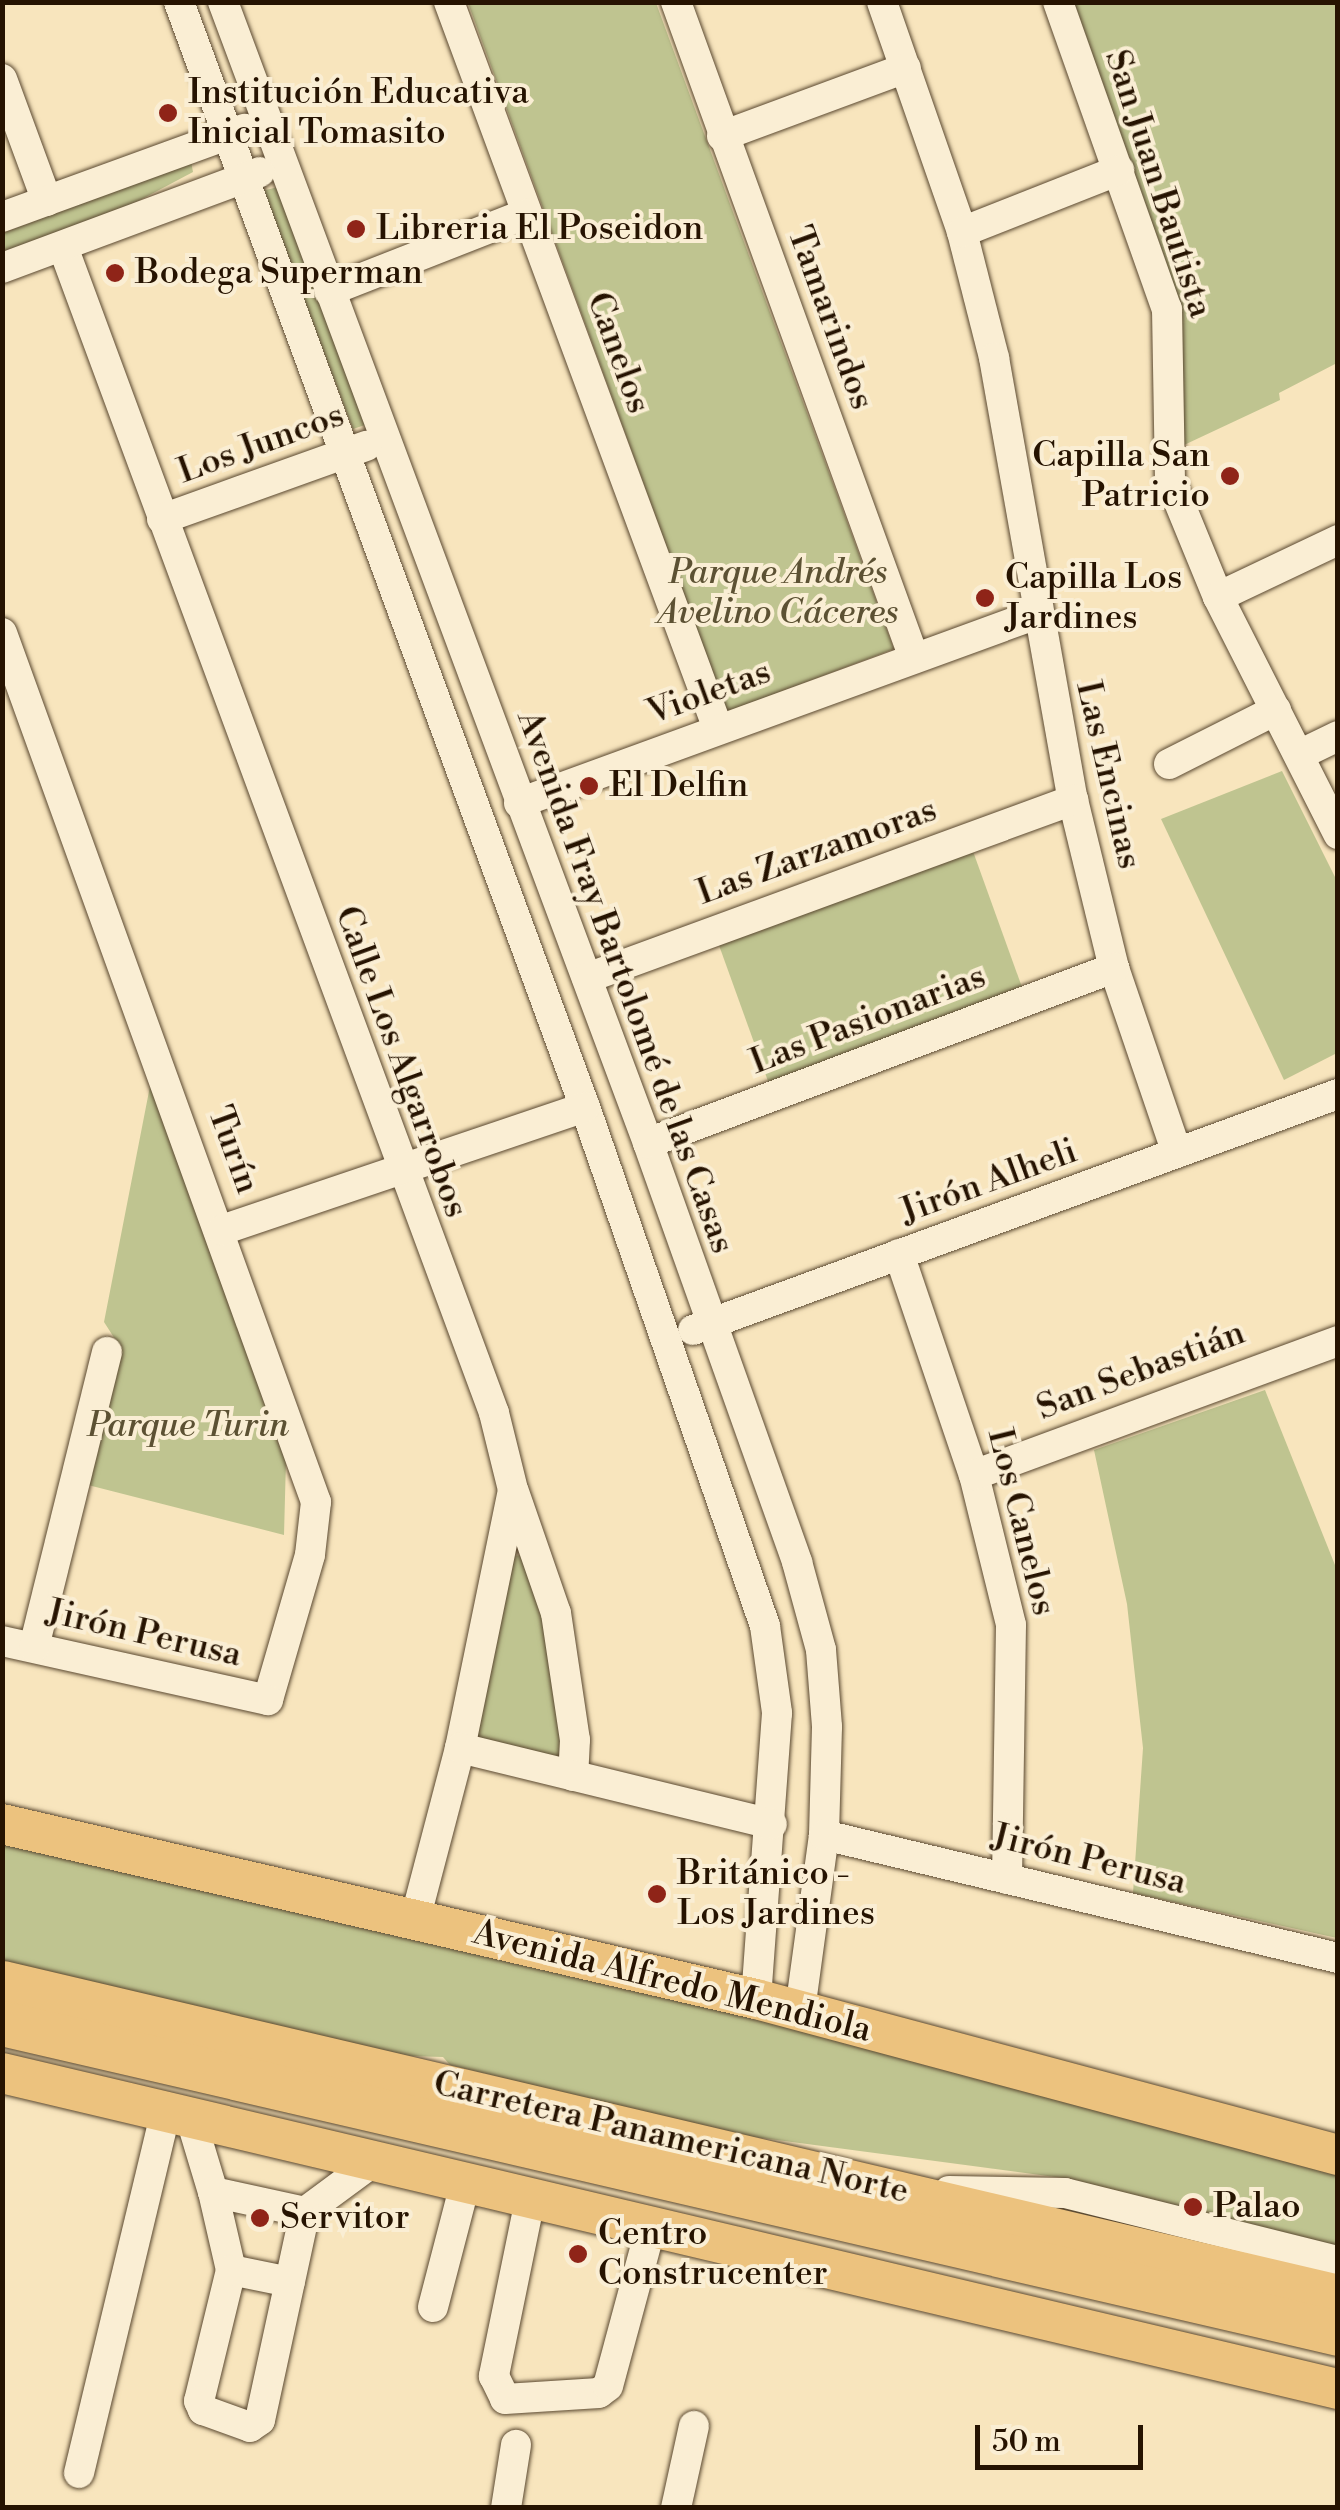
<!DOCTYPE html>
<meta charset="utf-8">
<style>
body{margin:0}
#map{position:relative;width:1340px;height:2510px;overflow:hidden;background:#f8e5bd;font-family:"Libre Bodoni",serif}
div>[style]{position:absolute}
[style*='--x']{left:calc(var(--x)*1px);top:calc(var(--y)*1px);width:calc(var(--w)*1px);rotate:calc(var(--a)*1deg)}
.green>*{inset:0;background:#bfc490}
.roads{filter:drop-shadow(0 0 2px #5a4830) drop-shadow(0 0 2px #5a4830)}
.minor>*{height:30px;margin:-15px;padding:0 15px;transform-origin:15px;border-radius:15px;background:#faeed4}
.major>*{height:40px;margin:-20px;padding:0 20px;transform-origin:20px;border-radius:20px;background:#ecc27e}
.highway>*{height:45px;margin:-22.5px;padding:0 22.5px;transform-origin:22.5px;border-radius:22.5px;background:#ecc27e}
.dots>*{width:28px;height:28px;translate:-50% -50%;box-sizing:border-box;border:5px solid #faeed4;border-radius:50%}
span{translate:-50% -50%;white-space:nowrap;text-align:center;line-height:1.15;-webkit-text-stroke:8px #faeed4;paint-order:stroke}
.poi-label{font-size:35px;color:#261301}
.left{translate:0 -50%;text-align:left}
.right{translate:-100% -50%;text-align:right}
.street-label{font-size:35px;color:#261301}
.park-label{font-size:35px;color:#5c5133;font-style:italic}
.frame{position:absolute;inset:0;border:5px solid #261301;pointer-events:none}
.scale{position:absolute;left:975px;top:2425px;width:168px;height:45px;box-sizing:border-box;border:5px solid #261301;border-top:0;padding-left:12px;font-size:30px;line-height:35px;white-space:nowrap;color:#261301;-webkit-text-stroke:8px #faeed4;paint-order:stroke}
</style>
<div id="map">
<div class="green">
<div style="clip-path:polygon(468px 3px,656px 3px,894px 649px,727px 712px)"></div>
<div style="clip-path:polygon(1067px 3px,1337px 3px,1337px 363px,1279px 393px,1280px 400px,1184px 445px,1181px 315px)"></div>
<div style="clip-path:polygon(191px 161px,193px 172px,78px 233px,3px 258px,3px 233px)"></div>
<div style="clip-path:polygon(278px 187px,365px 425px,353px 429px,262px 191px)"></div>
<div style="clip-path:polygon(1282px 771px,1338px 883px,1337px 1053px,1284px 1080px,1161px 819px)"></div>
<div style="clip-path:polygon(970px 843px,1023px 990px,769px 1084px,716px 937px)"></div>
<div style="clip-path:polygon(151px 1081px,286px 1460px,284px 1535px,88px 1485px,122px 1350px,104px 1322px)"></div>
<div style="clip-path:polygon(1265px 1390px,1337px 1570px,1337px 1938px,1133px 1893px,1143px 1748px,1127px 1604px,1094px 1450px)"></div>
<div style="clip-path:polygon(530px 1555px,569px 1744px,561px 1758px,474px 1740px,508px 1556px)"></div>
<div style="clip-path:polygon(3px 1834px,1337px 2161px,1337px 2249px,1070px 2179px,731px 2134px,450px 2065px,443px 2057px,410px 2056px,3px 1967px)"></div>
</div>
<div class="roads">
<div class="minor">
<div style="--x:179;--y:2;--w:1177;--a:69.83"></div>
<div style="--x:585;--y:1107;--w:549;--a:70.87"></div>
<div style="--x:765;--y:1626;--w:88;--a:82.1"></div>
<div style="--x:777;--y:1713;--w:287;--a:94.2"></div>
<div style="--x:223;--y:2;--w:1218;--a:69.57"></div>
<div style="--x:648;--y:1143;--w:445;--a:70.4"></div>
<div style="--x:797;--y:1562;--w:91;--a:74.7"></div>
<div style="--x:821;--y:1650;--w:77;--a:85.5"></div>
<div style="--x:827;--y:1727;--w:108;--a:91.6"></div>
<div style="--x:824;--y:1835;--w:178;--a:97.8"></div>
<div style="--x:449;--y:2;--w:775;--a:69.69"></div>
<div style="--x:676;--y:2;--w:698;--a:70.06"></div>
<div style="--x:882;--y:2;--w:244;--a:70.8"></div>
<div style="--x:962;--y:232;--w:130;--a:75.7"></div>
<div style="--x:994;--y:358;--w:449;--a:79.9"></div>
<div style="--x:1073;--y:800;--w:173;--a:76.3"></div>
<div style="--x:1114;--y:968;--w:195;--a:71.2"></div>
<div style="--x:1058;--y:2;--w:326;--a:70.5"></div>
<div style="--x:1167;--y:309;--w:171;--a:89"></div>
<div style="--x:1170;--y:480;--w:126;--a:67.7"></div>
<div style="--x:1218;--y:597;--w:266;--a:63.1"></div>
<div style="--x:2;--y:79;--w:130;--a:69.8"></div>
<div style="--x:722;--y:136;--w:196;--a:-20.3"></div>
<div style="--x:2;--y:217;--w:258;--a:-20"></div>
<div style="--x:962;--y:232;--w:169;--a:-21.5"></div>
<div style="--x:63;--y:247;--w:1243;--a:69.71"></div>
<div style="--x:494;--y:1413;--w:79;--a:76.1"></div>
<div style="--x:513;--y:1490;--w:263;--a:101.6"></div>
<div style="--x:460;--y:1748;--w:177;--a:104.7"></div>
<div style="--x:2;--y:268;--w:275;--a:-20.4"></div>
<div style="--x:329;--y:291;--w:211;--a:-21.4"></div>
<div style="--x:162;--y:519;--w:217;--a:-19.7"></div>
<div style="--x:1218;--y:597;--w:133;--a:-25.4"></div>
<div style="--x:2;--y:633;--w:924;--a:70.13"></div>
<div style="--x:316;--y:1502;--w:53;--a:96.5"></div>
<div style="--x:310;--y:1555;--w:151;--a:106.2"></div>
<div style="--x:268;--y:1700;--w:272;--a:-167.5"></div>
<div style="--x:1299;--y:755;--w:43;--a:-26"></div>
<div style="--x:1169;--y:764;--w:120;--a:-26.8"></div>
<div style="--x:519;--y:803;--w:551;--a:-20.05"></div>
<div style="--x:587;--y:978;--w:518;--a:-20.12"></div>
<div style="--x:648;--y:1143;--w:498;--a:-20.6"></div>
<div style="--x:222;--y:1230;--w:383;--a:-18.7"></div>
<div style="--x:899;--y:1254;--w:233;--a:71.3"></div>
<div style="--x:974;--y:1475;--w:154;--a:76.1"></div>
<div style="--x:1011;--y:1625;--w:254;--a:90.9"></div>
<div style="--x:693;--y:1330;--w:687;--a:-20.1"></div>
<div style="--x:974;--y:1475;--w:388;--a:-20.2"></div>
<div style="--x:514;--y:1492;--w:128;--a:70.9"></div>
<div style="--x:556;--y:1613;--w:128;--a:81.5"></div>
<div style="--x:575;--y:1740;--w:36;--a:93"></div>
<div style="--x:34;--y:1647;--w:304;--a:-76.1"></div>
<div style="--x:460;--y:1748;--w:321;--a:13.7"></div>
<div style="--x:824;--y:1835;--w:529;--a:13.46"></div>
<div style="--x:190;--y:2116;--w:79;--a:73.2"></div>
<div style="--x:213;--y:2192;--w:94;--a:12.3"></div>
<div style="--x:305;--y:2212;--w:89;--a:-36.4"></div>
<div style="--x:949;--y:2191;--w:116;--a:1"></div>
<div style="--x:1065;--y:2193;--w:281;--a:14"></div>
<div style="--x:213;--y:2192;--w:80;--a:77"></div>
<div style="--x:231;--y:2270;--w:135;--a:103.7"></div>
<div style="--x:199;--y:2401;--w:10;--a:66"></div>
<div style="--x:203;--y:2410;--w:50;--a:19.9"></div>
<div style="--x:250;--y:2427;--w:12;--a:-35"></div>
<div style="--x:260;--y:2420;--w:213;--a:-77.8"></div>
<div style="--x:531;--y:2195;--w:185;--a:101.6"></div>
<div style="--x:494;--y:2376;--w:25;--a:64"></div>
<div style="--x:505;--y:2399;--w:94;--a:-3.7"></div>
<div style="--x:599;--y:2393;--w:11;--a:-38"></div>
<div style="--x:608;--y:2386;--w:169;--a:-74.9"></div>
<div style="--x:231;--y:2270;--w:60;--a:11.5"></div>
<div style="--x:433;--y:2307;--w:131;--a:-75.4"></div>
<div style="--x:79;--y:2473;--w:373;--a:-76.5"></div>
<div style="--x:506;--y:2508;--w:64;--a:-81"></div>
<div style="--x:676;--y:2508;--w:84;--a:-77.6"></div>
</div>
<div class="major">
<div style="--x:2;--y:1824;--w:774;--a:13.07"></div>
<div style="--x:756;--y:1999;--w:603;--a:15"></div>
<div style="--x:2;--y:2073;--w:1373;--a:13.31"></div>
</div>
<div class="highway">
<div style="--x:2;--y:1983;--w:1372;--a:13.23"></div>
<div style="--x:2;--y:2023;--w:1371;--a:13.06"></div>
</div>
</div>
<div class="dots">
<div style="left:168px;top:113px;background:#8f2418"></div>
<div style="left:356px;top:229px;background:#8f2418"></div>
<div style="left:115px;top:273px;background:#8f2418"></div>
<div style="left:1230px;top:476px;background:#8f2418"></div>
<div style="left:985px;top:598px;background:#8f2418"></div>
<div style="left:589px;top:786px;background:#8f2418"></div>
<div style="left:657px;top:1894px;background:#8f2418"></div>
<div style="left:1193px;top:2207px;background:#8f2418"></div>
<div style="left:260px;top:2218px;background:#8f2418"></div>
<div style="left:578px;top:2254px;background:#8f2418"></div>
</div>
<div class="poi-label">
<span class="left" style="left:188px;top:113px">Institución Educativa<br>Inicial Tomasito</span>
<span class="left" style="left:376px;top:229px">Libreria El Poseidon</span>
<span class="left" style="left:135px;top:273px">Bodega Superman</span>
<span class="right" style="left:1210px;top:476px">Capilla San<br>Patricio</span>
<span class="left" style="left:1005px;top:598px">Capilla Los<br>Jardines</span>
<span class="left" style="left:609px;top:786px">El Delfin</span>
<span class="left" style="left:677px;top:1894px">Británico -<br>Los Jardines</span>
<span class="left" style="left:1213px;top:2207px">Palao</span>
<span class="left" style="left:280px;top:2218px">Servitor</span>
<span class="left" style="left:598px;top:2254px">Centro<br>Construcenter</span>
</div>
<div class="street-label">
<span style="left:1158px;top:184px;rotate:72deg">San Juan Bautista</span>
<span style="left:830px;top:318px;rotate:70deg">Tamarindos</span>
<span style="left:618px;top:353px;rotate:70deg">Canelos</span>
<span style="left:261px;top:444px;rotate:-20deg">Los Juncos</span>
<span style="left:709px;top:693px;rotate:-20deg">Violetas</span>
<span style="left:1108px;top:775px;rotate:77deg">Las Encinas</span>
<span style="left:817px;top:852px;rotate:-20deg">Las Zarzamoras</span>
<span style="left:625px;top:982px;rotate:70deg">Avenida Fray Bartolomé de las Casas</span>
<span style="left:868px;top:1020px;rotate:-21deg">Las Pasionarias</span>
<span style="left:401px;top:1062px;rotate:70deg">Calle Los Algarrobos</span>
<span style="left:233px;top:1150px;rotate:70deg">Turín</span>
<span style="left:989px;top:1182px;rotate:-20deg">Jirón Alheli</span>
<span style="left:1141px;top:1371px;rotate:-21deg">San Sebastián</span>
<span style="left:1021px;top:1522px;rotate:76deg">Los Canelos</span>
<span style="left:144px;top:1634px;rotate:13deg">Jirón Perusa</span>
<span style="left:1089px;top:1860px;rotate:14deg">Jirón Perusa</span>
<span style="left:672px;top:1982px;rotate:14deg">Avenida Alfredo Mendiola</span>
<span style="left:671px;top:2138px;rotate:13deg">Carretera Panamericana Norte</span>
</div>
<div class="park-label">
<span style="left:778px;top:593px">Parque Andrés<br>Avelino Cáceres</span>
<span style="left:188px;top:1426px">Parque Turin</span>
</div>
<div class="frame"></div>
<div class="scale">50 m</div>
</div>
